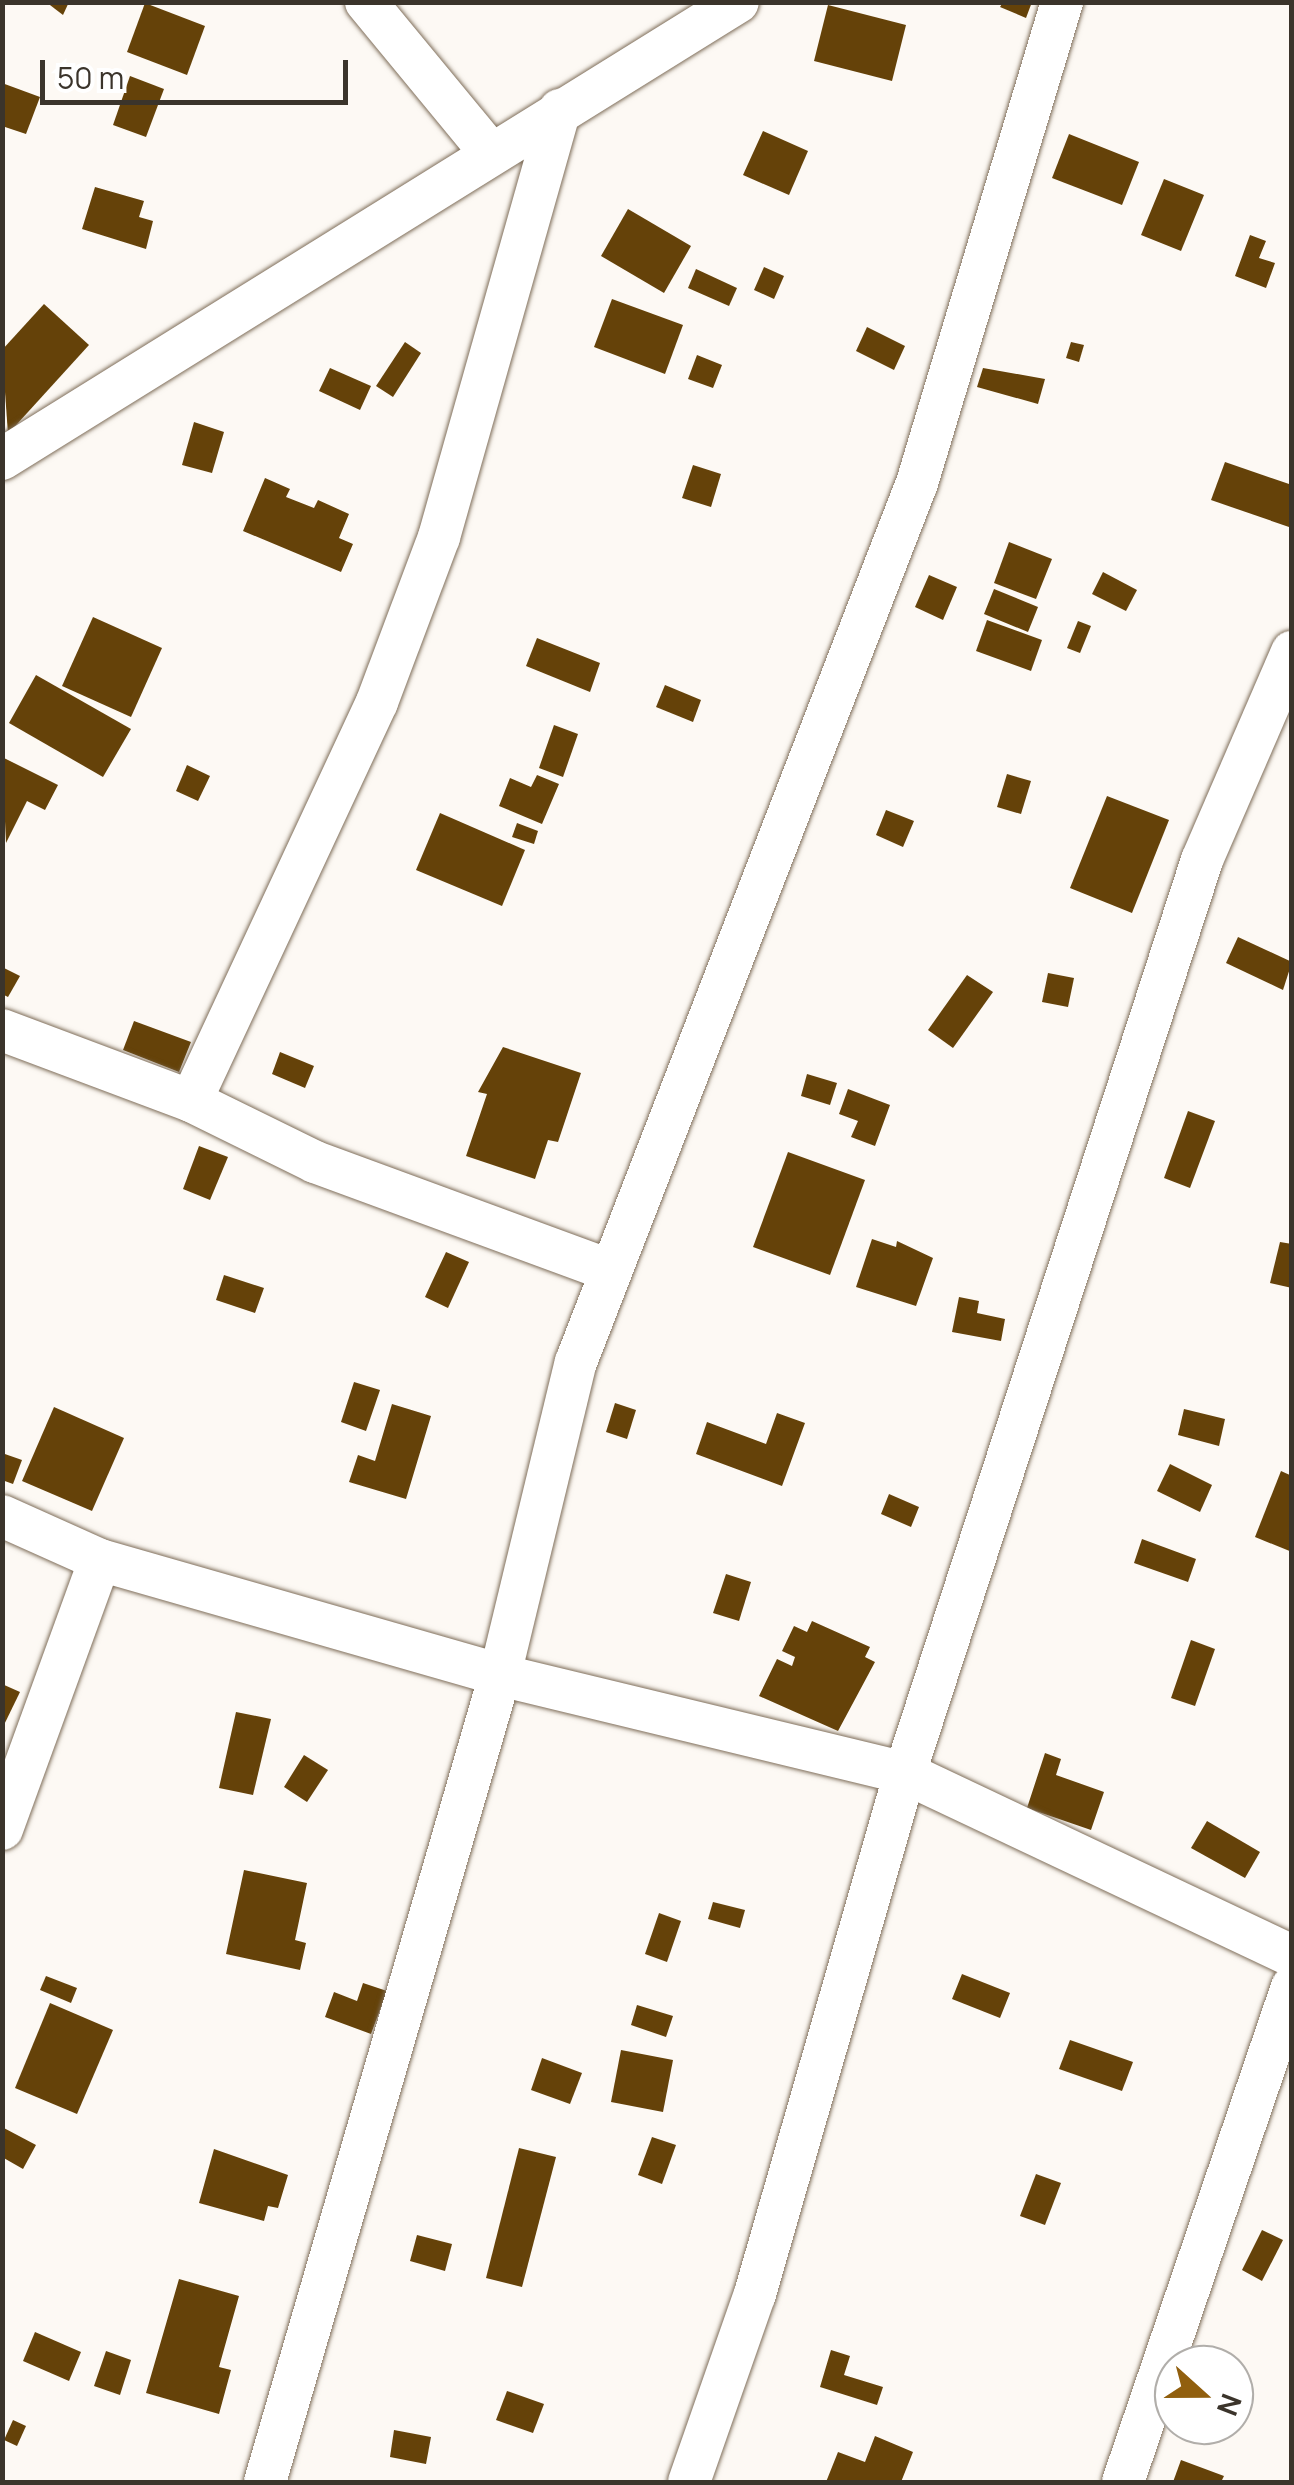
<!DOCTYPE html>
<style>
body{margin:0}
#map{position:relative;width:1294px;height:2485px;overflow:hidden;background:#fdf9f4;font-family:Manrope,sans-serif}
div>[style]{position:absolute}
[style*='--x']{left:calc(var(--x)*1px);top:calc(var(--y)*1px);width:calc(var(--w)*1px);rotate:calc(var(--a)*1deg)}
.building>*{inset:0;background:#654209}
.roads{filter:drop-shadow(0 0 2px #7f6e5a) drop-shadow(0 0 2px #7f6e5a)}
.minor>*{height:42px;margin:-21px;padding:0 21px;transform-origin:21px;border-radius:21px;background:#fff}
span{translate:-50% -50%;white-space:nowrap;text-align:center;line-height:1.15;-webkit-text-stroke:10px #fff;paint-order:stroke}
.frame{position:absolute;inset:0;border:5px solid #3b342b;pointer-events:none}
.north{position:absolute;left:1154px;top:2345px;width:100px;height:100px;box-sizing:border-box;background:#fff;border:2px solid #b1aeaa;border-radius:50%;rotate:111deg;font-size:28px;font-weight:700;line-height:40px;text-align:center;color:#3b342b}
.north::after{content:'';display:block;margin:auto;width:35px;height:45px;background:#915f0e;clip-path:polygon(50% 0,100% 100%,50% 72%,0 100%)}
.scale{position:absolute;left:40px;top:60px;width:308px;height:45px;box-sizing:border-box;border:5px solid #3b342b;border-top:0;padding-left:12px;font-size:30px;line-height:35px;white-space:nowrap;color:#3b342b;-webkit-text-stroke:8px #fff;paint-order:stroke}
</style>
<div id="map">
<div class="building">
<div style="clip-path:polygon(46px 2px,69px 2px,63px 15px)"></div>
<div style="clip-path:polygon(1003px 2px,1032px 2px,1026px 18px,1000px 7px)"></div>
<div style="clip-path:polygon(145px 3px,205px 26px,187px 75px,127px 52px)"></div>
<div style="clip-path:polygon(828px 5px,906px 25px,892px 81px,814px 61px)"></div>
<div style="clip-path:polygon(130px 76px,164px 89px,146px 137px,113px 125px)"></div>
<div style="clip-path:polygon(2px 83px,40px 97px,26px 134px,2px 126px)"></div>
<div style="clip-path:polygon(763px 131px,808px 151px,789px 195px,743px 175px)"></div>
<div style="clip-path:polygon(1069px 134px,1139px 162px,1122px 205px,1052px 178px)"></div>
<div style="clip-path:polygon(1164px 179px,1204px 195px,1181px 251px,1141px 235px)"></div>
<div style="clip-path:polygon(95px 187px,144px 201px,139px 217px,153px 221px,146px 249px,82px 229px)"></div>
<div style="clip-path:polygon(628px 209px,691px 246px,664px 293px,601px 256px)"></div>
<div style="clip-path:polygon(1250px 235px,1266px 241px,1259px 258px,1275px 263px,1266px 288px,1235px 276px)"></div>
<div style="clip-path:polygon(764px 267px,784px 276px,774px 299px,754px 290px)"></div>
<div style="clip-path:polygon(696px 269px,737px 288px,729px 306px,688px 288px)"></div>
<div style="clip-path:polygon(612px 299px,683px 325px,665px 374px,594px 347px)"></div>
<div style="clip-path:polygon(44px 304px,89px 345px,8px 434px,2px 350px)"></div>
<div style="clip-path:polygon(867px 327px,905px 346px,894px 370px,856px 351px)"></div>
<div style="clip-path:polygon(405px 342px,421px 353px,393px 397px,376px 386px)"></div>
<div style="clip-path:polygon(1071px 342px,1084px 345px,1079px 362px,1066px 358px)"></div>
<div style="clip-path:polygon(697px 355px,722px 365px,713px 388px,688px 379px)"></div>
<div style="clip-path:polygon(330px 368px,371px 386px,360px 410px,319px 391px)"></div>
<div style="clip-path:polygon(983px 368px,1045px 379px,1038px 404px,977px 387px)"></div>
<div style="clip-path:polygon(194px 422px,224px 432px,212px 473px,182px 465px)"></div>
<div style="clip-path:polygon(1225px 462px,1292px 485px,1289px 527px,1211px 500px)"></div>
<div style="clip-path:polygon(693px 465px,721px 474px,711px 507px,682px 498px)"></div>
<div style="clip-path:polygon(265px 478px,290px 489px,286px 497px,314px 508px,318px 500px,349px 514px,339px 538px,353px 544px,341px 572px,243px 531px)"></div>
<div style="clip-path:polygon(1009px 542px,1052px 559px,1036px 599px,994px 583px)"></div>
<div style="clip-path:polygon(1103px 572px,1137px 590px,1126px 611px,1092px 594px)"></div>
<div style="clip-path:polygon(929px 575px,957px 587px,943px 620px,915px 607px)"></div>
<div style="clip-path:polygon(994px 589px,1038px 607px,1028px 632px,984px 614px)"></div>
<div style="clip-path:polygon(93px 617px,162px 648px,131px 717px,62px 686px)"></div>
<div style="clip-path:polygon(987px 620px,1042px 640px,1031px 671px,976px 651px)"></div>
<div style="clip-path:polygon(1078px 621px,1091px 626px,1080px 653px,1067px 648px)"></div>
<div style="clip-path:polygon(537px 638px,600px 663px,590px 692px,526px 666px)"></div>
<div style="clip-path:polygon(36px 675px,131px 729px,103px 777px,9px 723px)"></div>
<div style="clip-path:polygon(665px 685px,701px 700px,693px 722px,656px 707px)"></div>
<div style="clip-path:polygon(554px 725px,578px 734px,563px 777px,539px 768px)"></div>
<div style="clip-path:polygon(2px 757px,58px 785px,45px 810px,27px 801px,6px 843px)"></div>
<div style="clip-path:polygon(187px 765px,210px 776px,198px 801px,176px 791px)"></div>
<div style="clip-path:polygon(1007px 774px,1031px 781px,1021px 814px,997px 807px)"></div>
<div style="clip-path:polygon(537px 775px,559px 784px,542px 824px,499px 806px,510px 778px,531px 787px)"></div>
<div style="clip-path:polygon(1107px 796px,1169px 820px,1132px 913px,1070px 888px)"></div>
<div style="clip-path:polygon(886px 810px,914px 821px,903px 847px,876px 835px)"></div>
<div style="clip-path:polygon(440px 813px,525px 850px,502px 906px,416px 870px)"></div>
<div style="clip-path:polygon(517px 823px,538px 831px,534px 844px,512px 837px)"></div>
<div style="clip-path:polygon(1238px 937px,1292px 962px,1283px 990px,1226px 963px)"></div>
<div style="clip-path:polygon(2px 967px,20px 976px,8px 997px,2px 994px)"></div>
<div style="clip-path:polygon(1048px 973px,1074px 978px,1068px 1007px,1042px 1002px)"></div>
<div style="clip-path:polygon(967px 975px,993px 992px,953px 1048px,928px 1030px)"></div>
<div style="clip-path:polygon(134px 1021px,191px 1042px,179px 1072px,123px 1050px)"></div>
<div style="clip-path:polygon(503px 1047px,581px 1073px,558px 1142px,548px 1140px,535px 1179px,466px 1156px,487px 1094px,478px 1092px)"></div>
<div style="clip-path:polygon(280px 1052px,314px 1066px,305px 1088px,272px 1074px)"></div>
<div style="clip-path:polygon(807px 1074px,837px 1083px,830px 1105px,801px 1096px)"></div>
<div style="clip-path:polygon(848px 1089px,890px 1105px,875px 1146px,851px 1137px,858px 1121px,839px 1114px)"></div>
<div style="clip-path:polygon(1188px 1111px,1215px 1121px,1190px 1188px,1164px 1178px)"></div>
<div style="clip-path:polygon(199px 1146px,228px 1157px,210px 1200px,183px 1189px)"></div>
<div style="clip-path:polygon(788px 1152px,865px 1180px,830px 1275px,753px 1247px)"></div>
<div style="clip-path:polygon(872px 1239px,896px 1247px,897px 1241px,933px 1258px,916px 1306px,856px 1287px)"></div>
<div style="clip-path:polygon(1280px 1242px,1292px 1244px,1292px 1288px,1270px 1283px)"></div>
<div style="clip-path:polygon(446px 1252px,469px 1262px,448px 1308px,425px 1297px)"></div>
<div style="clip-path:polygon(224px 1275px,264px 1288px,255px 1313px,216px 1300px)"></div>
<div style="clip-path:polygon(959px 1297px,979px 1301px,977px 1313px,1005px 1319px,1001px 1341px,952px 1332px)"></div>
<div style="clip-path:polygon(354px 1382px,380px 1390px,366px 1431px,341px 1422px)"></div>
<div style="clip-path:polygon(615px 1403px,636px 1410px,627px 1439px,606px 1432px)"></div>
<div style="clip-path:polygon(392px 1404px,431px 1416px,406px 1499px,349px 1482px,358px 1455px,375px 1461px)"></div>
<div style="clip-path:polygon(54px 1407px,124px 1438px,92px 1511px,22px 1481px)"></div>
<div style="clip-path:polygon(1184px 1409px,1225px 1419px,1219px 1446px,1178px 1435px)"></div>
<div style="clip-path:polygon(777px 1413px,805px 1423px,782px 1486px,696px 1454px,707px 1422px,766px 1444px)"></div>
<div style="clip-path:polygon(2px 1453px,22px 1460px,13px 1484px,2px 1480px)"></div>
<div style="clip-path:polygon(1170px 1464px,1212px 1485px,1200px 1512px,1157px 1491px)"></div>
<div style="clip-path:polygon(1281px 1471px,1292px 1476px,1292px 1552px,1255px 1537px)"></div>
<div style="clip-path:polygon(889px 1494px,919px 1507px,911px 1527px,881px 1514px)"></div>
<div style="clip-path:polygon(1142px 1539px,1196px 1559px,1188px 1582px,1134px 1563px)"></div>
<div style="clip-path:polygon(726px 1574px,751px 1582px,739px 1621px,713px 1613px)"></div>
<div style="clip-path:polygon(812px 1621px,870px 1647px,865px 1657px,875px 1662px,838px 1731px,759px 1696px,777px 1659px,792px 1666px,795px 1657px,782px 1651px,794px 1626px,807px 1632px)"></div>
<div style="clip-path:polygon(1191px 1640px,1215px 1649px,1195px 1706px,1171px 1698px)"></div>
<div style="clip-path:polygon(2px 1684px,20px 1692px,2px 1729px)"></div>
<div style="clip-path:polygon(236px 1712px,271px 1719px,253px 1795px,219px 1788px)"></div>
<div style="clip-path:polygon(1045px 1753px,1061px 1759px,1056px 1775px,1104px 1792px,1091px 1830px,1027px 1808px)"></div>
<div style="clip-path:polygon(304px 1755px,328px 1770px,307px 1802px,284px 1787px)"></div>
<div style="clip-path:polygon(1207px 1821px,1260px 1852px,1245px 1878px,1191px 1848px)"></div>
<div style="clip-path:polygon(244px 1870px,307px 1883px,295px 1940px,306px 1943px,300px 1970px,226px 1954px)"></div>
<div style="clip-path:polygon(713px 1902px,745px 1910px,740px 1928px,708px 1919px)"></div>
<div style="clip-path:polygon(659px 1913px,681px 1921px,667px 1962px,645px 1954px)"></div>
<div style="clip-path:polygon(962px 1974px,1010px 1993px,1000px 2018px,952px 1999px)"></div>
<div style="clip-path:polygon(46px 1976px,77px 1988px,71px 2003px,40px 1990px)"></div>
<div style="clip-path:polygon(363px 1983px,387px 1991px,371px 2034px,325px 2017px,334px 1992px,357px 2001px)"></div>
<div style="clip-path:polygon(50px 2003px,113px 2030px,77px 2114px,15px 2088px)"></div>
<div style="clip-path:polygon(637px 2005px,673px 2016px,666px 2037px,631px 2025px)"></div>
<div style="clip-path:polygon(1070px 2040px,1133px 2062px,1122px 2091px,1059px 2069px)"></div>
<div style="clip-path:polygon(621px 2050px,673px 2060px,663px 2112px,611px 2102px)"></div>
<div style="clip-path:polygon(542px 2058px,582px 2073px,570px 2104px,531px 2090px)"></div>
<div style="clip-path:polygon(2px 2127px,36px 2145px,23px 2169px,2px 2157px)"></div>
<div style="clip-path:polygon(652px 2137px,676px 2145px,662px 2184px,638px 2175px)"></div>
<div style="clip-path:polygon(519px 2148px,556px 2157px,522px 2287px,486px 2278px)"></div>
<div style="clip-path:polygon(214px 2149px,288px 2175px,278px 2208px,268px 2206px,264px 2221px,199px 2203px)"></div>
<div style="clip-path:polygon(1036px 2174px,1061px 2183px,1045px 2225px,1020px 2216px)"></div>
<div style="clip-path:polygon(1262px 2230px,1283px 2240px,1262px 2281px,1242px 2270px)"></div>
<div style="clip-path:polygon(417px 2235px,452px 2244px,445px 2271px,410px 2261px)"></div>
<div style="clip-path:polygon(179px 2279px,239px 2296px,219px 2367px,231px 2370px,219px 2414px,146px 2393px)"></div>
<div style="clip-path:polygon(35px 2332px,81px 2352px,69px 2381px,23px 2361px)"></div>
<div style="clip-path:polygon(831px 2350px,850px 2356px,844px 2375px,883px 2387px,877px 2405px,820px 2387px)"></div>
<div style="clip-path:polygon(106px 2351px,131px 2360px,120px 2395px,94px 2386px)"></div>
<div style="clip-path:polygon(507px 2391px,544px 2404px,533px 2433px,496px 2420px)"></div>
<div style="clip-path:polygon(13px 2420px,26px 2426px,17px 2446px,4px 2440px)"></div>
<div style="clip-path:polygon(394px 2430px,431px 2437px,426px 2464px,390px 2457px)"></div>
<div style="clip-path:polygon(875px 2436px,913px 2452px,901px 2482px,826px 2482px,838px 2452px,865px 2462px)"></div>
<div style="clip-path:polygon(1181px 2460px,1224px 2476px,1221px 2482px,1173px 2482px)"></div>
</div>
<div class="roads">
<div class="minor">
<div style="--x:366;--y:2;--w:193;--a:50.5"></div>
<div style="--x:2;--y:459;--w:866;--a:-31.84"></div>
<div style="--x:2;--y:1030;--w:202;--a:20.6"></div>
<div style="--x:191;--y:1101;--w:138;--a:26.2"></div>
<div style="--x:315;--y:1162;--w:313;--a:20.2"></div>
<div style="--x:191;--y:1101;--w:440;--a:-65"></div>
<div style="--x:377;--y:702;--w:176;--a:-69.4"></div>
<div style="--x:439;--y:537;--w:444;--a:-74.2"></div>
<div style="--x:2;--y:1516;--w:107;--a:24.2"></div>
<div style="--x:100;--y:1560;--w:416;--a:16"></div>
<div style="--x:500;--y:1675;--w:417;--a:13.6"></div>
<div style="--x:905;--y:1773;--w:428;--a:25.3"></div>
<div style="--x:2;--y:1829;--w:286;--a:-70"></div>
<div style="--x:265;--y:2482;--w:841;--a:-73.76"></div>
<div style="--x:500;--y:1675;--w:322;--a:-76.4"></div>
<div style="--x:576;--y:1362;--w:943;--a:-68.8"></div>
<div style="--x:917;--y:483;--w:502;--a:-73.22"></div>
<div style="--x:689;--y:2482;--w:199;--a:-70.7"></div>
<div style="--x:755;--y:2294;--w:542;--a:-73.94"></div>
<div style="--x:905;--y:1773;--w:960;--a:-71.98"></div>
<div style="--x:1202;--y:860;--w:227;--a:-66.6"></div>
<div style="--x:1123;--y:2482;--w:523;--a:-71.15"></div>
</div>
</div>
<div class="frame"></div>
<div class="north">N</div>
<div class="scale">50 m</div>
</div>
